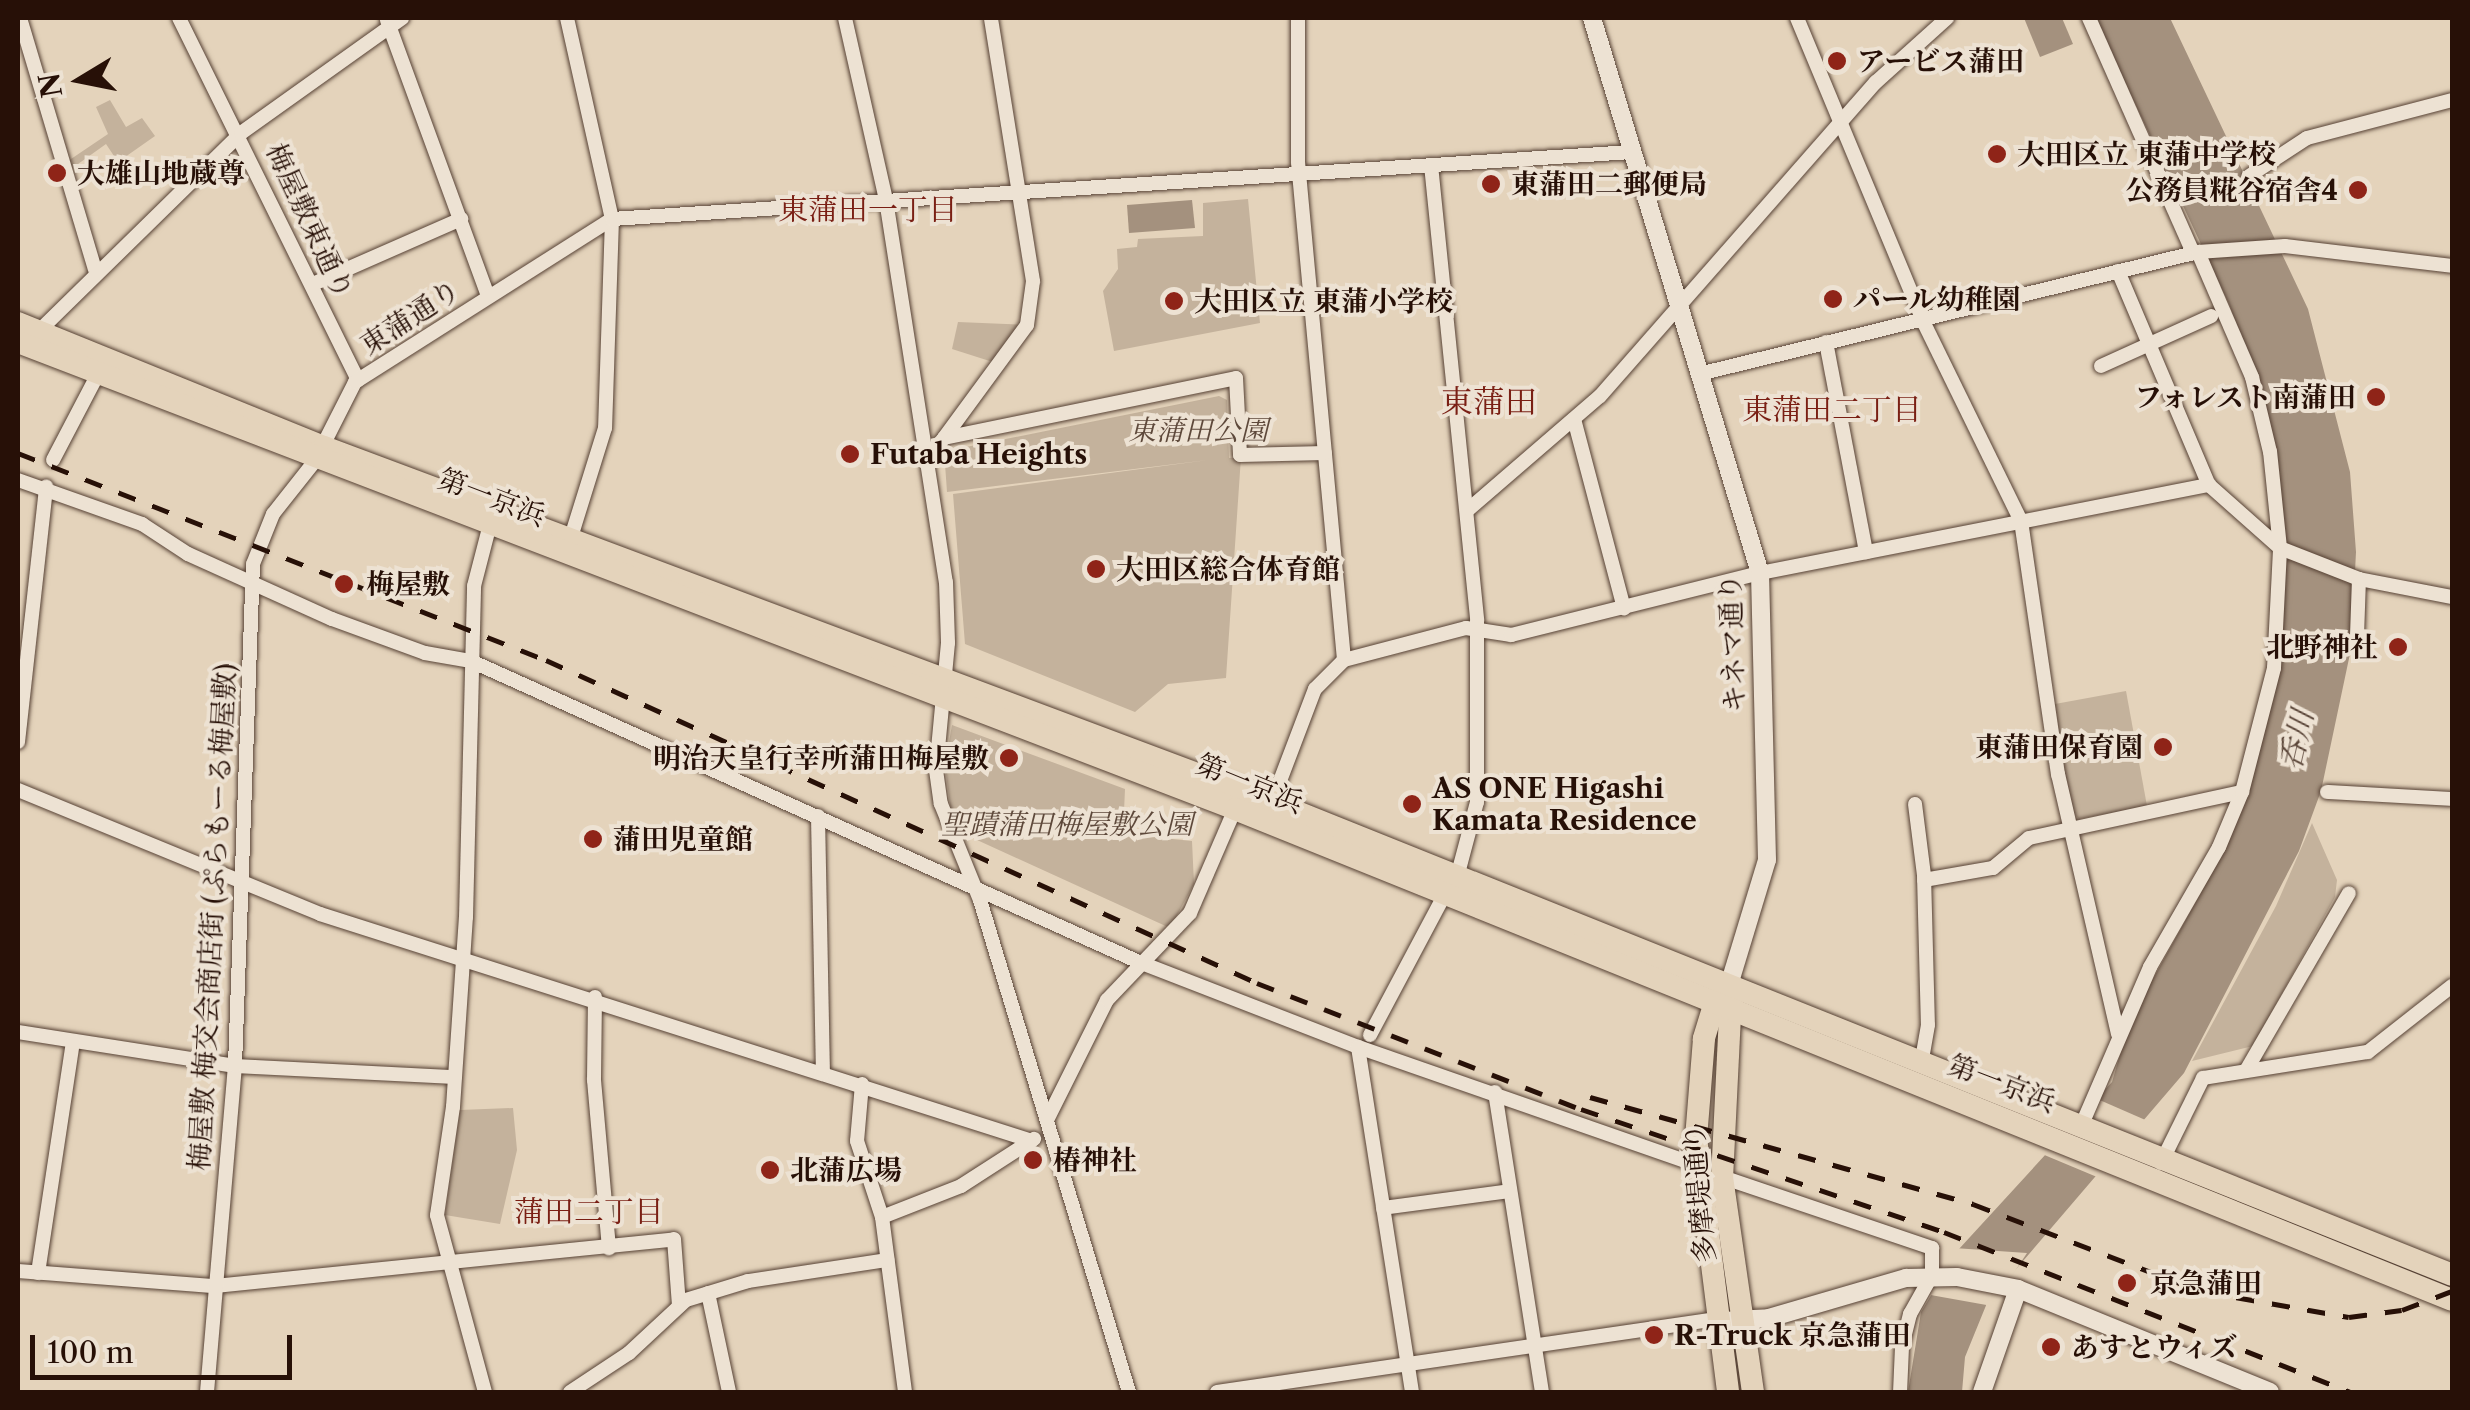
<!DOCTYPE html>
<meta charset="utf-8">
<style>
body{margin:0}
#map{position:relative;width:2470px;height:1410px;overflow:hidden;background:#e4d3bb;font-family:"Libre Caslon Text","Noto Serif JP",serif}
div>[style]{position:absolute}
[style*='--x']{left:calc(var(--x)*1px);top:calc(var(--y)*1px);width:calc(var(--w)*1px);rotate:calc(var(--a)*1deg)}
.green>*{inset:0;background:#c4b29c}
.water>*{inset:0;background:#a4917e}
.pier>*{inset:0;background:#e4d3bb}
.roads{filter:drop-shadow(0 0 2px #564134) drop-shadow(0 0 2px #564134)}
.minor>*{height:14px;margin:-7px;padding:0 7px;transform-origin:7px;border-radius:7px;background:#ede2d3}
.tertiary>*{height:18px;margin:-9px;padding:0 9px;transform-origin:9px;border-radius:9px;background:#ede2d3}
.primary>*{height:22px;margin:-11px;padding:0 11px;transform-origin:11px;border-radius:11px;background:#e4d3bb}
.trunk>*{height:22px;margin:-11px;padding:0 11px;transform-origin:11px;border-radius:11px;background:#e4d3bb}
.rail>*{height:5px;margin-top:-2.5px;transform-origin:0;background:repeating-linear-gradient(90deg,#271007 0 18px,transparent 0 36px)}
.dots>*{width:28px;height:28px;translate:-50% -50%;box-sizing:border-box;border:5px solid #ede2d3;border-radius:50%}
span{translate:-50% -50%;white-space:nowrap;text-align:center;line-height:1.15;-webkit-text-stroke:8px #ede2d3;paint-order:stroke}
.poi-label{font-size:28px;color:#271007;font-weight:700}
.left{translate:0 -50%;text-align:left}
.right{translate:-100% -50%;text-align:right}
.street-label{font-size:28px;color:#271007}
.park-label{font-size:28px;color:#5e493b;font-style:italic}
.neighbourhood-label{font-size:30px;color:#7a1f14}
.water-label{font-size:30px;color:#594437;font-style:italic}
.quarter-label{font-size:32px;color:#7a1f14}
.frame{position:absolute;inset:0;border:20px solid #271007;pointer-events:none}
.north{position:absolute;left:30px;top:30px;width:100px;height:100px;-webkit-text-stroke:8px #ede2d3;paint-order:stroke;rotate:260deg;font-size:28px;font-weight:700;line-height:40px;text-align:center;color:#271007}
.north::after{content:'';display:block;margin:auto;width:35px;height:45px;background:#271007;clip-path:polygon(50% 0,100% 100%,50% 72%,0 100%)}
.scale{position:absolute;left:30px;top:1335px;width:262px;height:45px;box-sizing:border-box;border:5px solid #271007;border-top:0;padding-left:12px;font-size:30px;line-height:35px;white-space:nowrap;color:#271007;-webkit-text-stroke:8px #ede2d3;paint-order:stroke}
</style>
<div id="map">
<div class="green">
<div style="clip-path:polygon(110px 100px,126px 127px,142px 118px,155px 136px,118px 162px,106px 144px,71px 169px,68px 161px,108px 134px,96px 107px)"></div>
<div style="clip-path:polygon(1248px 199px,1260px 323px,1114px 351px,1103px 291px,1118px 269px,1117px 249px,1137px 247px,1138px 239px,1203px 236px,1203px 203px)"></div>
<div style="clip-path:polygon(958px 322px,1027px 325px,999px 364px,952px 349px)"></div>
<div style="clip-path:polygon(1219px 396px,1227px 400px,1229px 458px,1241px 457px,1226px 678px,1168px 684px,1135px 712px,965px 644px,953px 494px,1208px 460px,947px 492px,945px 464px,956px 449px)"></div>
<div style="clip-path:polygon(2126px 691px,2147px 806px,2079px 819px,2070px 810px,2055px 704px)"></div>
<div style="clip-path:polygon(952px 725px,1125px 789px,1123px 834px,1192px 841px,1194px 884px,1170px 928px,953px 829px,945px 765px)"></div>
<div style="clip-path:polygon(2312px 823px,2337px 880px,2335px 897px,2253px 1046px,2192px 1061px,2276px 906px)"></div>
<div style="clip-path:polygon(513px 1108px,517px 1150px,500px 1224px,445px 1215px,460px 1110px)"></div>
</div>
<div class="water">
<div style="clip-path:polygon(2024px 18px,2062px 18px,2073px 44px,2040px 57px)"></div>
<div style="clip-path:polygon(2095px 18px,2170px 18px,2308px 309px,2350px 472px,2356px 552px,2351px 649px,2321px 791px,2299px 851px,2184px 1073px,1987px 1303px,1965px 1357px,1962px 1392px,1908px 1392px,1921px 1312px,1959px 1249px,2112px 1082px,2130px 1020px,2213px 871px,2254px 773px,2281px 650px,2284px 529px,2263px 399px,2229px 304px)"></div>
<div style="clip-path:polygon(1192px 200px,1195px 228px,1129px 233px,1127px 205px)"></div>
</div>
<div class="pier">
<div style="clip-path:polygon(2095px 1098px,2150px 1122px,2097px 1177px,2042px 1154px)"></div>
<div style="clip-path:polygon(1954px 1248px,2027px 1253px,1992px 1306px,1925px 1294px)"></div>
</div>
<div class="roads">
<div class="minor">
<div style="--x:20;--y:18;--w:262;--a:73.4"></div>
<div style="--x:179;--y:18;--w:404;--a:63.7"></div>
<div style="--x:567;--y:18;--w:206;--a:77.4"></div>
<div style="--x:612;--y:219;--w:209;--a:91.9"></div>
<div style="--x:605;--y:428;--w:114;--a:107.3"></div>
<div style="--x:845;--y:18;--w:187;--a:77.3"></div>
<div style="--x:886;--y:200;--w:387;--a:81.1"></div>
<div style="--x:946;--y:582;--w:61;--a:88.1"></div>
<div style="--x:948;--y:643;--w:128;--a:95.4"></div>
<div style="--x:936;--y:770;--w:34;--a:82"></div>
<div style="--x:941;--y:804;--w:104;--a:67.9"></div>
<div style="--x:980;--y:900;--w:514;--a:73.15"></div>
<div style="--x:1298;--y:18;--w:144;--a:90"></div>
<div style="--x:1298;--y:162;--w:500;--a:84.72"></div>
<div style="--x:1797;--y:18;--w:326;--a:67.4"></div>
<div style="--x:1922;--y:319;--w:225;--a:63.9"></div>
<div style="--x:2021;--y:521;--w:256;--a:81.7"></div>
<div style="--x:2058;--y:774;--w:267;--a:77"></div>
<div style="--x:2089;--y:18;--w:257;--a:66.1"></div>
<div style="--x:387;--y:20;--w:294;--a:69.9"></div>
<div style="--x:1431;--y:165;--w:458;--a:84.2"></div>
<div style="--x:1477;--y:621;--w:181;--a:90"></div>
<div style="--x:1477;--y:802;--w:78;--a:104.9"></div>
<div style="--x:2249;--y:176;--w:69;--a:-33.2"></div>
<div style="--x:2307;--y:138;--w:150;--a:-14.7"></div>
<div style="--x:2118;--y:271;--w:233;--a:67"></div>
<div style="--x:2209;--y:485;--w:95;--a:41.6"></div>
<div style="--x:2280;--y:548;--w:85;--a:21.4"></div>
<div style="--x:2359;--y:579;--w:95;--a:11"></div>
<div style="--x:313;--y:284;--w:162;--a:-23.7"></div>
<div style="--x:38;--y:332;--w:284;--a:-44.4"></div>
<div style="--x:241;--y:133;--w:198;--a:-35.5"></div>
<div style="--x:1826;--y:342;--w:214;--a:79.2"></div>
<div style="--x:2101;--y:366;--w:121;--a:-24.4"></div>
<div style="--x:1699;--y:374;--w:514;--a:-13.74"></div>
<div style="--x:2198;--y:252;--w:87;--a:-3.9"></div>
<div style="--x:2285;--y:246;--w:168;--a:6.8"></div>
<div style="--x:1574;--y:419;--w:196;--a:75.2"></div>
<div style="--x:944;--y:438;--w:140;--a:-53.7"></div>
<div style="--x:1027;--y:325;--w:44;--a:-82.2"></div>
<div style="--x:1033;--y:281;--w:266;--a:-99.1"></div>
<div style="--x:928;--y:456;--w:24;--a:-48"></div>
<div style="--x:944;--y:438;--w:298;--a:-11.6"></div>
<div style="--x:1236;--y:378;--w:77;--a:87"></div>
<div style="--x:1240;--y:455;--w:85;--a:-1.3"></div>
<div style="--x:53;--y:460;--w:97;--a:-62.4"></div>
<div style="--x:18;--y:480;--w:132;--a:19.5"></div>
<div style="--x:142;--y:524;--w:55;--a:33.1"></div>
<div style="--x:188;--y:554;--w:158;--a:24.3"></div>
<div style="--x:332;--y:619;--w:99;--a:20.1"></div>
<div style="--x:425;--y:653;--w:47;--a:9.9"></div>
<div style="--x:471;--y:661;--w:733;--a:24.26"></div>
<div style="--x:1139;--y:962;--w:235;--a:21.2"></div>
<div style="--x:1358;--y:1047;--w:358;--a:19.2"></div>
<div style="--x:1469;--y:509;--w:173;--a:-40.8"></div>
<div style="--x:1600;--y:396;--w:418;--a:-48.7"></div>
<div style="--x:1876;--y:82;--w:96;--a:-42"></div>
<div style="--x:2357;--y:636;--w:57;--a:-88"></div>
<div style="--x:18;--y:742;--w:257;--a:-83.7"></div>
<div style="--x:18;--y:790;--w:326;--a:22.3"></div>
<div style="--x:320;--y:914;--w:747;--a:17.68"></div>
<div style="--x:2327;--y:792;--w:125;--a:3.2"></div>
<div style="--x:1272;--y:802;--w:121;--a:-69.2"></div>
<div style="--x:1315;--y:689;--w:41;--a:-45"></div>
<div style="--x:1344;--y:660;--w:126;--a:-14.7"></div>
<div style="--x:1466;--y:628;--w:46;--a:8.8"></div>
<div style="--x:1511;--y:635;--w:257;--a:-14"></div>
<div style="--x:1760;--y:573;--w:458;--a:-11.1"></div>
<div style="--x:1915;--y:804;--w:72;--a:82.8"></div>
<div style="--x:1924;--y:875;--w:150;--a:88.5"></div>
<div style="--x:1928;--y:1025;--w:35;--a:100"></div>
<div style="--x:818;--y:816;--w:257;--a:88.9"></div>
<div style="--x:1924;--y:880;--w:70;--a:-9.9"></div>
<div style="--x:1993;--y:868;--w:47;--a:-39.8"></div>
<div style="--x:2029;--y:838;--w:218;--a:-12.2"></div>
<div style="--x:595;--y:997;--w:83;--a:90.7"></div>
<div style="--x:594;--y:1080;--w:169;--a:84.9"></div>
<div style="--x:18;--y:1032;--w:220;--a:8.9"></div>
<div style="--x:235;--y:1066;--w:220;--a:2.9"></div>
<div style="--x:1370;--y:1035;--w:160;--a:-62"></div>
<div style="--x:1358;--y:1047;--w:349;--a:81.1"></div>
<div style="--x:2247;--y:1069;--w:203;--a:-59.9"></div>
<div style="--x:862;--y:1084;--w:57;--a:95"></div>
<div style="--x:857;--y:1141;--w:80;--a:71.8"></div>
<div style="--x:882;--y:1217;--w:177;--a:82.5"></div>
<div style="--x:1495;--y:1092;--w:304;--a:81.1"></div>
<div style="--x:1048;--y:1118;--w:132;--a:-63.4"></div>
<div style="--x:1107;--y:1000;--w:120;--a:-46.3"></div>
<div style="--x:1190;--y:913;--w:113;--a:-66.6"></div>
<div style="--x:2083;--y:1122;--w:169;--a:-66.6"></div>
<div style="--x:2150;--y:967;--w:138;--a:-60.1"></div>
<div style="--x:2219;--y:847;--w:60;--a:-67.3"></div>
<div style="--x:2242;--y:792;--w:128;--a:-75.5"></div>
<div style="--x:2274;--y:668;--w:120;--a:-87.1"></div>
<div style="--x:2280;--y:548;--w:97;--a:-95.9"></div>
<div style="--x:2270;--y:452;--w:77;--a:-103.5"></div>
<div style="--x:2252;--y:377;--w:136;--a:-113.4"></div>
<div style="--x:2161;--y:1163;--w:95;--a:-63.7"></div>
<div style="--x:2203;--y:1078;--w:167;--a:-9"></div>
<div style="--x:2368;--y:1052;--w:107;--a:-38.2"></div>
<div style="--x:1722;--y:1177;--w:222;--a:18.7"></div>
<div style="--x:1932;--y:1248;--w:27;--a:90"></div>
<div style="--x:1932;--y:1275;--w:45;--a:119.4"></div>
<div style="--x:1910;--y:1314;--w:34;--a:104"></div>
<div style="--x:1902;--y:1347;--w:45;--a:92.5"></div>
<div style="--x:1383;--y:1208;--w:128;--a:-7.6"></div>
<div style="--x:882;--y:1217;--w:85;--a:-21.4"></div>
<div style="--x:961;--y:1186;--w:87;--a:-32.8"></div>
<div style="--x:18;--y:1271;--w:198;--a:4.4"></div>
<div style="--x:215;--y:1286;--w:461;--a:-5.8"></div>
<div style="--x:674;--y:1239;--w:67;--a:85.7"></div>
<div style="--x:38;--y:1273;--w:234;--a:-81.4"></div>
<div style="--x:708;--y:1293;--w:101;--a:78"></div>
<div style="--x:207;--y:1392;--w:327;--a:-85.1"></div>
<div style="--x:235;--y:1066;--w:502;--a:-87.95"></div>
<div style="--x:253;--y:564;--w:54;--a:-68.2"></div>
<div style="--x:273;--y:514;--w:68;--a:-51.6"></div>
<div style="--x:315;--y:461;--w:89;--a:-63.1"></div>
<div style="--x:355;--y:382;--w:304;--a:-32.4"></div>
<div style="--x:612;--y:219;--w:1022;--a:-3.76"></div>
<div style="--x:485;--y:1392;--w:183;--a:-105.2"></div>
<div style="--x:437;--y:1215;--w:109;--a:-81.6"></div>
<div style="--x:453;--y:1107;--w:190;--a:-86.1"></div>
<div style="--x:466;--y:917;--w:331;--a:-88.6"></div>
<div style="--x:474;--y:586;--w:60;--a:-75.5"></div>
<div style="--x:570;--y:1392;--w:71;--a:-33.5"></div>
<div style="--x:629;--y:1353;--w:78;--a:-42.9"></div>
<div style="--x:686;--y:1300;--w:65;--a:-17"></div>
<div style="--x:748;--y:1281;--w:141;--a:-8.6"></div>
<div style="--x:1217;--y:1392;--w:505;--a:-8.31"></div>
</div>
<div class="tertiary">
<div style="--x:1592;--y:18;--w:580;--a:73.16"></div>
<div style="--x:1760;--y:573;--w:287;--a:88.6"></div>
<div style="--x:1767;--y:860;--w:131;--a:106.9"></div>
<div style="--x:1733;--y:1320;--w:36;--a:-3"></div>
<div style="--x:1769;--y:1318;--w:143;--a:-16.3"></div>
<div style="--x:1906;--y:1278;--w:51;--a:-1.1"></div>
<div style="--x:1957;--y:1277;--w:62;--a:11.1"></div>
<div style="--x:2018;--y:1289;--w:272;--a:22.2"></div>
<div style="--x:1982;--y:1392;--w:109;--a:-70.7"></div>
</div>
<div class="primary">
<div style="--x:1726;--y:989;--w:17;--a:130"></div>
<div style="--x:1715;--y:1002;--w:39;--a:107"></div>
<div style="--x:1704;--y:1039;--w:99;--a:94.6"></div>
<div style="--x:1696;--y:1138;--w:256;--a:82.8"></div>
<div style="--x:1731;--y:995;--w:182;--a:92.8"></div>
<div style="--x:1722;--y:1177;--w:217;--a:81.8"></div>
</div>
<div class="trunk">
<div style="--x:18;--y:323;--w:330;--a:22.1"></div>
<div style="--x:324;--y:447;--w:1012;--a:20.53"></div>
<div style="--x:1272;--y:802;--w:1271;--a:21.84"></div>
<div style="--x:18;--y:342;--w:1304;--a:20.99"></div>
<div style="--x:1235;--y:809;--w:1312;--a:21.97"></div>
</div>
</div>
<div class="rail">
<div style="--x:18;--y:453;--w:567;--a:21.41"></div>
<div style="--x:546;--y:660;--w:781;--a:24.43"></div>
<div style="--x:1257;--y:983;--w:348;--a:21.3"></div>
<div style="--x:1581;--y:1109;--w:383;--a:18.7"></div>
<div style="--x:1944;--y:1232;--w:437;--a:21.5"></div>
<div style="--x:1590;--y:1097;--w:398;--a:15.6"></div>
<div style="--x:1973;--y:1204;--w:244;--a:20.9"></div>
<div style="--x:2201;--y:1291;--w:150;--a:10"></div>
<div style="--x:2349;--y:1317;--w:53;--a:-7.5"></div>
<div style="--x:2402;--y:1310;--w:53;--a:-20.8"></div>
</div>
<div class="dots">
<div style="left:1837px;top:61px;background:#8f2418"></div>
<div style="left:1997px;top:154px;background:#8f2418"></div>
<div style="left:57px;top:173px;background:#8f2418"></div>
<div style="left:1491px;top:184px;background:#8f2418"></div>
<div style="left:2358px;top:190px;background:#8f2418"></div>
<div style="left:1833px;top:299px;background:#8f2418"></div>
<div style="left:1174px;top:301px;background:#8f2418"></div>
<div style="left:2376px;top:397px;background:#8f2418"></div>
<div style="left:850px;top:454px;background:#8f2418"></div>
<div style="left:1096px;top:569px;background:#8f2418"></div>
<div style="left:344px;top:584px;background:#8f2418"></div>
<div style="left:2398px;top:647px;background:#8f2418"></div>
<div style="left:2163px;top:747px;background:#8f2418"></div>
<div style="left:1009px;top:758px;background:#8f2418"></div>
<div style="left:1412px;top:804px;background:#8f2418"></div>
<div style="left:593px;top:839px;background:#8f2418"></div>
<div style="left:1033px;top:1160px;background:#8f2418"></div>
<div style="left:770px;top:1170px;background:#8f2418"></div>
<div style="left:2127px;top:1283px;background:#8f2418"></div>
<div style="left:1654px;top:1335px;background:#8f2418"></div>
<div style="left:2051px;top:1347px;background:#8f2418"></div>
</div>
<div class="poi-label">
<span class="left" style="left:1857px;top:61px">アービス蒲田</span>
<span class="left" style="left:2017px;top:154px">大田区立 東蒲中学校</span>
<span class="left" style="left:77px;top:173px">大雄山地蔵尊</span>
<span class="left" style="left:1511px;top:184px">東蒲田二郵便局</span>
<span class="right" style="left:2338px;top:190px">公務員糀谷宿舎4</span>
<span class="left" style="left:1853px;top:299px">パール幼稚園</span>
<span class="left" style="left:1194px;top:301px">大田区立 東蒲小学校</span>
<span class="right" style="left:2356px;top:397px">フォレスト南蒲田</span>
<span class="left" style="left:870px;top:454px">Futaba Heights</span>
<span class="left" style="left:1116px;top:569px">大田区総合体育館</span>
<span class="left" style="left:366px;top:584px">梅屋敷</span>
<span class="right" style="left:2378px;top:647px">北野神社</span>
<span class="right" style="left:2143px;top:747px">東蒲田保育園</span>
<span class="right" style="left:989px;top:758px">明治天皇行幸所蒲田梅屋敷</span>
<span class="left" style="left:1432px;top:804px">AS ONE Higashi<br>Kamata Residence</span>
<span class="left" style="left:613px;top:839px">蒲田児童館</span>
<span class="left" style="left:1053px;top:1160px">椿神社</span>
<span class="left" style="left:790px;top:1170px">北蒲広場</span>
<span class="left" style="left:2150px;top:1283px">京急蒲田</span>
<span class="left" style="left:1674px;top:1335px">R-Truck 京急蒲田</span>
<span class="left" style="left:2071px;top:1347px">あすとウィズ</span>
</div>
<div class="street-label">
<span style="left:310px;top:221px;rotate:65deg">梅屋敷東通り</span>
<span style="left:410px;top:317px;rotate:-33deg">東蒲通り</span>
<span style="left:492px;top:497px;rotate:21deg">第一京浜</span>
<span style="left:1732px;top:643px;rotate:-92deg">キネマ通り</span>
<span style="left:1250px;top:783px;rotate:22deg">第一京浜</span>
<span style="left:212px;top:917px;rotate:-87deg">梅屋敷 梅交会商店街 (ぷらもーる梅屋敷)</span>
<span style="left:2002px;top:1083px;rotate:21deg">第一京浜</span>
<span style="left:1699px;top:1193px;rotate:-95deg">多摩堤通り</span>
</div>
<div class="park-label">
<span style="left:1198px;top:430px">東蒲田公園</span>
<span style="left:1067px;top:824px">聖蹟蒲田梅屋敷公園</span>
</div>
<div class="neighbourhood-label">
<span style="left:868px;top:210px">東蒲田一丁目</span>
<span style="left:1832px;top:410px">東蒲田二丁目</span>
<span style="left:589px;top:1212px">蒲田二丁目</span>
</div>
<div class="water-label">
<span style="left:2297px;top:740px;rotate:-77deg">呑川</span>
</div>
<div class="quarter-label">
<span style="left:1489px;top:402px">東蒲田</span>
</div>
<div class="frame"></div>
<div class="north">N</div>
<div class="scale">100 m</div>
</div>
